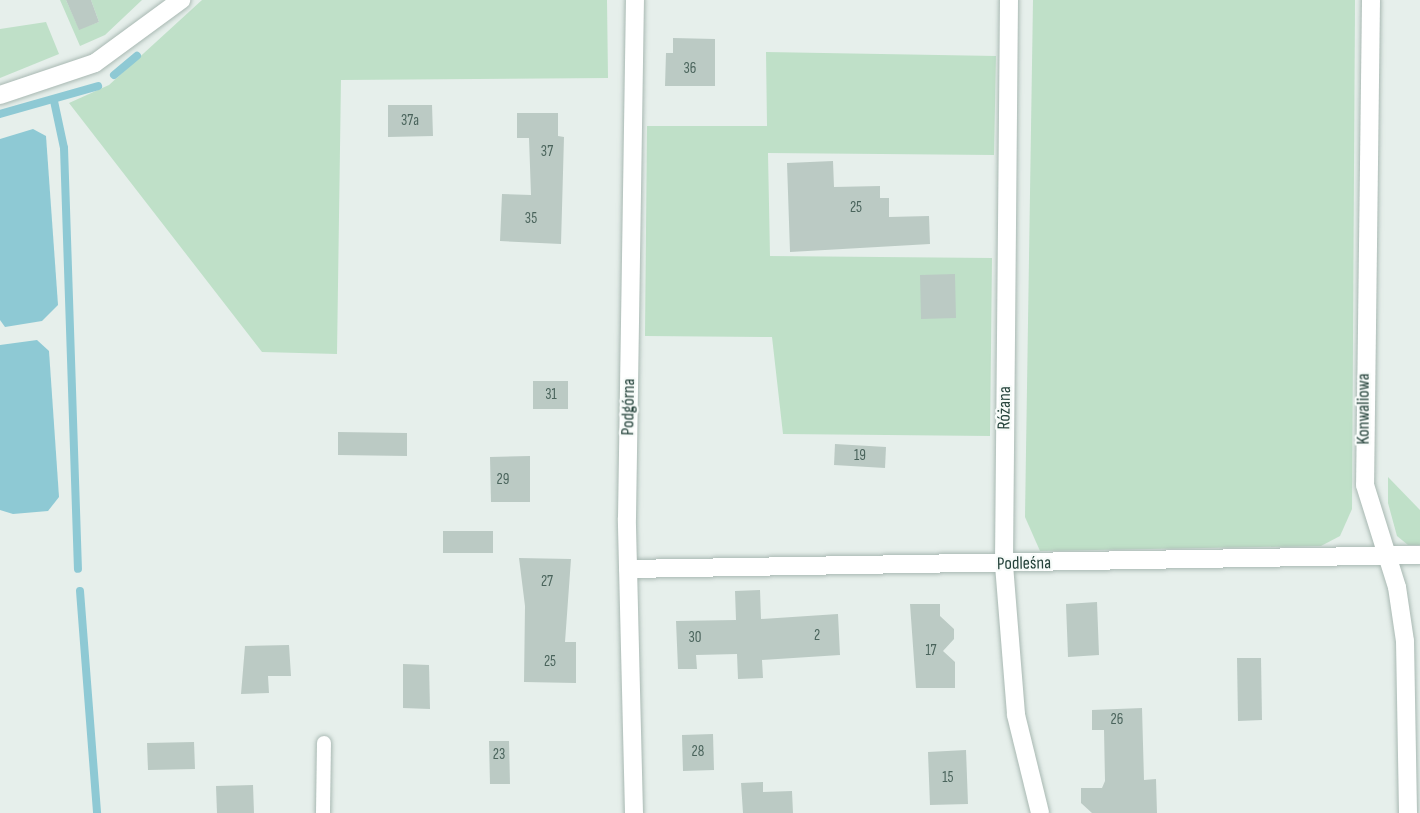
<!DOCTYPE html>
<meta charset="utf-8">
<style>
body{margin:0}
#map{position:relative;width:1420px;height:813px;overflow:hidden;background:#e6efeb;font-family:"Sofia Sans Condensed",sans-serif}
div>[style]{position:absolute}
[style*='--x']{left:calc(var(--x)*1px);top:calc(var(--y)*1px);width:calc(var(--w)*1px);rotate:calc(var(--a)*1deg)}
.green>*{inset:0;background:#bfe0c8}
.water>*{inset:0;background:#8ec9d4}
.stream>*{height:8px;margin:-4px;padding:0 4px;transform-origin:4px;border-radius:4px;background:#8ec9d4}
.building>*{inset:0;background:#bbcac4}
.roads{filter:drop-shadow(0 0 2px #a8b8b2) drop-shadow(0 0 2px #a8b8b2)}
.service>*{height:14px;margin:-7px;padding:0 7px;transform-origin:7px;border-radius:7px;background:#fff}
.minor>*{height:18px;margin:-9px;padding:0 9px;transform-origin:9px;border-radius:9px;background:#fff}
span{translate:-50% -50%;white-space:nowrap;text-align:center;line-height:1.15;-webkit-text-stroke:4.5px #f7fbf9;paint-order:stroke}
.number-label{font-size:15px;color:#4a645c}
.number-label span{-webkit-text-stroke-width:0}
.street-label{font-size:18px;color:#24423a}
</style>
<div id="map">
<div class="green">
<div style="clip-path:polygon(60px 0,66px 0,79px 29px,99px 22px,91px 0,142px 0,105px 35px,80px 46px)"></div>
<div style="clip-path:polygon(202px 0,607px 0,608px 78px,341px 80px,337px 354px,262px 352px,69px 103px,109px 85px)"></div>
<div style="clip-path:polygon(1033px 0,1355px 0,1352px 509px,1340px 536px,1321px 546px,1040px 551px,1025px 517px)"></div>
<div style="clip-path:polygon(46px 22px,59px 54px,0 78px,0 29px)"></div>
<div style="clip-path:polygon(766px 52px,996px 56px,994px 155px,768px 153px,770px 256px,992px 258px,990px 436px,783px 434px,772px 337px,645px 336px,647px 126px,767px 126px)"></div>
<div style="clip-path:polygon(1388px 477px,1420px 510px,1420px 545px,1408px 545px,1397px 536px,1388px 503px)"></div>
</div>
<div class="water">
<div style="clip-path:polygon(33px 129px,46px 136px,58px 305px,42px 321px,5px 327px,0 320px,0 139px)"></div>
<div style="clip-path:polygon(37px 340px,49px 351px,59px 497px,48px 511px,13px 514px,0 510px,0 345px)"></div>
</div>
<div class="stream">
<div style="--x:114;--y:75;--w:30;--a:-40"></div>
<div style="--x:54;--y:101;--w:48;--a:78"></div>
<div style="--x:64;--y:148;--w:421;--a:88.1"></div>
<div style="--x:0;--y:114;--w:102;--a:-15.9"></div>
<div style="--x:80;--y:591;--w:223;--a:85.6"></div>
</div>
<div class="building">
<div style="clip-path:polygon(66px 0,91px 0,99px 22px,79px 30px)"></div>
<div style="clip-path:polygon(673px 38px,715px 39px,715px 86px,665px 86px,666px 53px,673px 53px)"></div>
<div style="clip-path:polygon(388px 105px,432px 105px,433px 136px,388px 137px)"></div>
<div style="clip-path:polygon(517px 113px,558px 113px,558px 136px,564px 137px,561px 244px,500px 241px,502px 194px,531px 195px,529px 138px,517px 138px)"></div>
<div style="clip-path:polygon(833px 161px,834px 187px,880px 186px,880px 198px,889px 198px,889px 217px,929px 216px,930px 244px,790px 252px,787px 163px)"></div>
<div style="clip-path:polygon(955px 274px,956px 318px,921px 319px,920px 275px)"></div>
<div style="clip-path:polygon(533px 381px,568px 381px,568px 409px,533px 409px)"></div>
<div style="clip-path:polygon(338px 432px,407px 433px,407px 456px,338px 455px)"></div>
<div style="clip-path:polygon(835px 444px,886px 447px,885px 468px,834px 465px)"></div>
<div style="clip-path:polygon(530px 456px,530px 502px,491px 502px,490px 457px)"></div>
<div style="clip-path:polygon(443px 531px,493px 531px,493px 553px,443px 553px)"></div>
<div style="clip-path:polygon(519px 558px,571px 559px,565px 642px,576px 642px,576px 683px,524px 682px,525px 606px)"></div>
<div style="clip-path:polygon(760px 590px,761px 619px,838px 614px,840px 655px,762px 660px,763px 678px,738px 679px,737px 654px,696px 655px,697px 669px,678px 669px,676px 621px,736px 620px,735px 591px)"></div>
<div style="clip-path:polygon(1097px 602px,1099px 655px,1068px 657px,1066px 604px)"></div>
<div style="clip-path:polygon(910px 604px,940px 604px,940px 616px,954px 629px,954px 639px,943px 651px,955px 662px,955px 688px,916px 688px)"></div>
<div style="clip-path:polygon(289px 645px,291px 676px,268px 676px,269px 693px,241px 694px,245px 646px)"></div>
<div style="clip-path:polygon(1237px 658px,1261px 658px,1262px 720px,1238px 721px)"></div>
<div style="clip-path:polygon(403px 664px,429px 665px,430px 709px,403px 708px)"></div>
<div style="clip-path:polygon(1142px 708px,1144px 780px,1156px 779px,1157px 813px,1092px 813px,1081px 803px,1081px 788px,1102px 788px,1105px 781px,1104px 730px,1092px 730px,1092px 710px)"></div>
<div style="clip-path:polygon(713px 734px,714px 770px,683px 771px,682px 735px)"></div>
<div style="clip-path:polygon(489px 741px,509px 741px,510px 784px,490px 784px)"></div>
<div style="clip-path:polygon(194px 742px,195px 769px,148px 770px,147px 743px)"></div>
<div style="clip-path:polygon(966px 750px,968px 804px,930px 805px,928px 752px)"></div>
<div style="clip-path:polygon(763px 782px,763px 792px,792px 791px,793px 813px,743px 813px,741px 783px)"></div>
<div style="clip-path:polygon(253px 785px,254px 813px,217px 813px,216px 786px)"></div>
</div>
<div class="roads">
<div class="service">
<div style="--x:323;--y:813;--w:70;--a:-89.2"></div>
</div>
<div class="minor">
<div style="--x:1009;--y:0;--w:565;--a:90.51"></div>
<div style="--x:1004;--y:565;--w:150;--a:85.4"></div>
<div style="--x:1016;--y:715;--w:101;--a:76.2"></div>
<div style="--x:1371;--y:0;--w:485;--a:90.7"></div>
<div style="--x:1365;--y:485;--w:107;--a:72.6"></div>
<div style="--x:1397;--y:587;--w:55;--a:81.6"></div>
<div style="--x:1405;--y:641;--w:172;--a:89"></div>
<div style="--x:0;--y:95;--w:100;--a:-18.6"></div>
<div style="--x:95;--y:63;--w:107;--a:-36.2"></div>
<div style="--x:628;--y:569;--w:792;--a:-1.01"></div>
<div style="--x:634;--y:813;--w:295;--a:-91.4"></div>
<div style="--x:627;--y:518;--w:518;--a:-89.12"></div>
</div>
</div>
<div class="number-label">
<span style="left:690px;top:69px">36</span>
<span style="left:410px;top:121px">37a</span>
<span style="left:547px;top:152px">37</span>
<span style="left:856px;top:208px">25</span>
<span style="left:531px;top:219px">35</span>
<span style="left:551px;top:395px">31</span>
<span style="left:860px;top:456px">19</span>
<span style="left:503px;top:480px">29</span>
<span style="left:547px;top:582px">27</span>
<span style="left:817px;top:636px">2</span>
<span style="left:695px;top:638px">30</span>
<span style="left:931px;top:651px">17</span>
<span style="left:550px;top:662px">25</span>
<span style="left:1117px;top:720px">26</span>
<span style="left:698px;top:752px">28</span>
<span style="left:499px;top:755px">23</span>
<span style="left:948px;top:778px">15</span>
</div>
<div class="street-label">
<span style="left:629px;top:407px;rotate:-89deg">Podgórna</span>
<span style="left:1005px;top:408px;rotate:-89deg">Różana</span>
<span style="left:1364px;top:409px;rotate:-90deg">Konwaliowa</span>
<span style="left:1024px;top:564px;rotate:-1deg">Podleśna</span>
</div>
</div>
